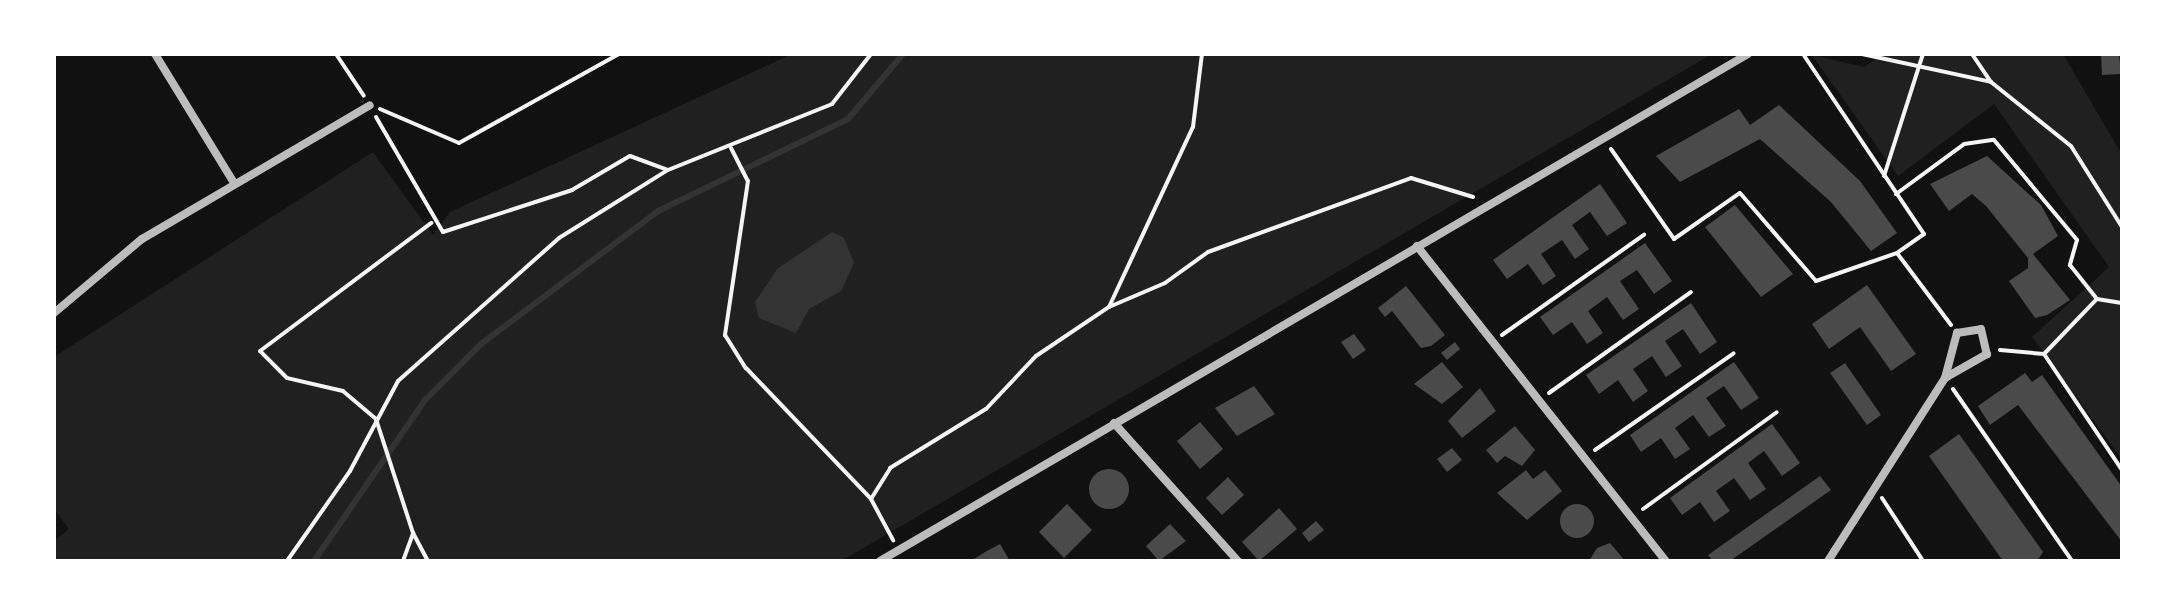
<!DOCTYPE html>
<style>
body{margin:0}
#map{position:relative;width:2176px;height:615px;overflow:hidden;background:#111;font-family:"Fira Sans",sans-serif}
div>[style]{position:absolute}
[style*='--x']{left:calc(var(--x)*1px);top:calc(var(--y)*1px);width:calc(var(--w)*1px);rotate:calc(var(--a)*1deg)}
.green>*{inset:0;background:#202020}
.water>*{inset:0;background:#333}
.stream>*{height:6px;margin:-3px;padding:0 3px;transform-origin:3px;border-radius:3px;background:#333}
.building>*{inset:0;background:#4a4a4a}
.round{border-radius:50%}
.path>*{height:4px;margin:-2px;padding:0 2px;transform-origin:2px;border-radius:2px;background:#f5f5f5}
.minor>*{height:8px;margin:-4px;padding:0 4px;transform-origin:4px;border-radius:4px;background:#bcbcbc}
span{translate:-50% -50%;white-space:nowrap;text-align:center;line-height:1.15;-webkit-text-stroke:8px #fff;paint-order:stroke}
.frame{position:absolute;inset:0;border:56px solid #fff;pointer-events:none}
</style>
<div id="map">
<div class="green">
<div style="clip-path:polygon(792px 54px,1712px 54px,841px 561px,54px 561px,54px 541px,69px 529px,54px 509px,54px 357px,373px 152px,433px 235px,450px 212px)"></div>
<div style="clip-path:polygon(1884px 54px,2063px 54px,2122px 155px,2122px 459px,2032px 337px,2109px 267px,1994px 104px,1898px 176px,1812px 55px,1864px 67px)"></div>
</div>
<div class="water">
<div style="clip-path:polygon(832px 232px,844px 238px,854px 263px,841px 291px,809px 309px,796px 333px,759px 318px,755px 302px,777px 269px)"></div>
</div>
<div class="stream">
<div style="--x:314;--y:561;--w:196;--a:-55.4"></div>
<div style="--x:425;--y:400;--w:79;--a:-45"></div>
<div style="--x:481;--y:344;--w:221;--a:-36.9"></div>
<div style="--x:658;--y:211;--w:211;--a:-25.8"></div>
<div style="--x:848;--y:119;--w:85;--a:-49.8"></div>
</div>
<div class="building">
<div style="clip-path:polygon(2101px 54px,2119px 54px,2121px 74px,2102px 75px)"></div>
<div style="clip-path:polygon(1779px 105px,1860px 181px,1897px 233px,1871px 251px,1831px 202px,1760px 139px,1680px 182px,1656px 156px,1739px 109px,1750px 125px)"></div>
<div style="clip-path:polygon(1987px 156px,2041px 205px,2058px 236px,2033px 254px,2070px 300px,2047px 315px,2035px 318px,2009px 281px,2028px 268px,2028px 258px,1986px 206px,1972px 194px,1949px 211px,1930px 184px)"></div>
<div style="clip-path:polygon(1600px 184px,1627px 223px,1607px 236px,1590px 212px,1572px 225px,1589px 249px,1575px 259px,1562px 240px,1541px 254px,1556px 276px,1543px 285px,1528px 264px,1507px 279px,1493px 260px)"></div>
<div style="clip-path:polygon(1735px 205px,1793px 274px,1761px 297px,1705px 227px)"></div>
<div style="clip-path:polygon(1645px 243px,1672px 281px,1654px 294px,1637px 270px,1620px 281px,1639px 309px,1623px 320px,1607px 297px,1588px 311px,1603px 333px,1587px 344px,1572px 322px,1553px 335px,1540px 317px)"></div>
<div style="clip-path:polygon(1867px 285px,1916px 354px,1891px 371px,1860px 327px,1829px 349px,1812px 324px)"></div>
<div style="clip-path:polygon(1406px 286px,1445px 335px,1431px 346px,1421px 348px,1392px 311px,1385px 317px,1378px 308px)"></div>
<div style="clip-path:polygon(1691px 303px,1717px 342px,1700px 354px,1683px 329px,1665px 341px,1682px 366px,1666px 377px,1652px 356px,1633px 369px,1648px 391px,1633px 402px,1618px 380px,1599px 394px,1586px 375px)"></div>
<div style="clip-path:polygon(1354px 334px,1366px 350px,1353px 359px,1341px 342px)"></div>
<div style="clip-path:polygon(1455px 342px,1460px 349px,1447px 360px,1441px 353px)"></div>
<div style="clip-path:polygon(1442px 362px,1463px 387px,1442px 404px,1414px 384px)"></div>
<div style="clip-path:polygon(1734px 362px,1759px 398px,1741px 410px,1724px 386px,1706px 398px,1726px 426px,1709px 437px,1693px 415px,1675px 428px,1690px 449px,1675px 459px,1661px 438px,1641px 452px,1630px 435px)"></div>
<div style="clip-path:polygon(1845px 363px,1881px 415px,1867px 425px,1830px 373px)"></div>
<div style="clip-path:polygon(2025px 373px,2032px 382px,2042px 375px,2122px 487px,2122px 542px,2018px 405px,1990px 425px,1978px 406px)"></div>
<div style="clip-path:polygon(1254px 386px,1275px 414px,1237px 436px,1215px 408px)"></div>
<div style="clip-path:polygon(1480px 388px,1496px 411px,1462px 438px,1448px 421px)"></div>
<div style="clip-path:polygon(1200px 422px,1223px 449px,1200px 469px,1177px 441px)"></div>
<div style="clip-path:polygon(1772px 424px,1800px 463px,1782px 476px,1764px 451px,1748px 463px,1766px 489px,1750px 500px,1734px 478px,1716px 491px,1730px 511px,1714px 522px,1700px 502px,1682px 515px,1670px 498px)"></div>
<div style="clip-path:polygon(1515px 426px,1535px 450px,1522px 466px,1505px 456px,1497px 463px,1486px 450px)"></div>
<div style="clip-path:polygon(1959px 434px,2043px 552px,2037px 561px,2003px 561px,1929px 456px)"></div>
<div style="clip-path:polygon(1452px 448px,1462px 460px,1447px 472px,1437px 459px)"></div>
<div class="round" style="left:1089px;top:469px;width:40px;height:40px"></div>
<div style="clip-path:polygon(1526px 470px,1533px 479px,1545px 470px,1562px 491px,1527px 520px,1497px 493px)"></div>
<div style="clip-path:polygon(1820px 476px,1831px 490px,1730px 561px,1713px 561px,1708px 555px)"></div>
<div style="clip-path:polygon(1228px 477px,1244px 495px,1222px 515px,1206px 498px)"></div>
<div class="round" style="left:1560px;top:504px;width:34px;height:34px"></div>
<div style="clip-path:polygon(1067px 504px,1092px 530px,1064px 558px,1039px 532px)"></div>
<div style="clip-path:polygon(1279px 508px,1297px 529px,1259px 561px,1242px 542px)"></div>
<div style="clip-path:polygon(1316px 521px,1324px 530px,1309px 542px,1302px 533px)"></div>
<div style="clip-path:polygon(1170px 524px,1186px 541px,1159px 561px,1146px 546px)"></div>
<div style="clip-path:polygon(1610px 543px,1625px 561px,1589px 561px,1597px 548px)"></div>
<div style="clip-path:polygon(1000px 544px,1010px 561px,971px 561px,985px 552px)"></div>
</div>
<div class="path">
<div style="--x:336;--y:54;--w:50;--a:56.3"></div>
<div style="--x:1803;--y:54;--w:217;--a:56.1"></div>
<div style="--x:1924;--y:234;--w:32;--a:145"></div>
<div style="--x:1862;--y:54;--w:132;--a:12.2"></div>
<div style="--x:1972;--y:54;--w:34;--a:56"></div>
<div style="--x:1991;--y:82;--w:102;--a:38.7"></div>
<div style="--x:2071;--y:146;--w:96;--a:57.8"></div>
<div style="--x:380;--y:109;--w:86;--a:23.3"></div>
<div style="--x:459;--y:143;--w:183;--a:-29.1"></div>
<div style="--x:376;--y:117;--w:133;--a:59.8"></div>
<div style="--x:443;--y:232;--w:136;--a:-18"></div>
<div style="--x:572;--y:190;--w:67;--a:-30.4"></div>
<div style="--x:630;--y:156;--w:40;--a:20.2"></div>
<div style="--x:731;--y:148;--w:37;--a:63"></div>
<div style="--x:748;--y:181;--w:156;--a:98.5"></div>
<div style="--x:725;--y:335;--w:39;--a:58"></div>
<div style="--x:746;--y:368;--w:181;--a:46.3"></div>
<div style="--x:871;--y:499;--w:47;--a:61.8"></div>
<div style="--x:1611;--y:149;--w:110;--a:55"></div>
<div style="--x:1674;--y:239;--w:80;--a:-34.9"></div>
<div style="--x:1740;--y:193;--w:116;--a:49.2"></div>
<div style="--x:1816;--y:281;--w:86;--a:-19.1"></div>
<div style="--x:1897;--y:253;--w:90;--a:53.1"></div>
<div style="--x:1884;--y:176;--w:128;--a:-72.3"></div>
<div style="--x:1896;--y:194;--w:84;--a:-36.3"></div>
<div style="--x:1964;--y:144;--w:30;--a:-8"></div>
<div style="--x:1994;--y:140;--w:130;--a:50.3"></div>
<div style="--x:2077;--y:240;--w:26;--a:106"></div>
<div style="--x:2070;--y:265;--w:43;--a:51.5"></div>
<div style="--x:1109;--y:307;--w:61;--a:-23.2"></div>
<div style="--x:1165;--y:283;--w:53;--a:-35.8"></div>
<div style="--x:1208;--y:252;--w:216;--a:-20"></div>
<div style="--x:1411;--y:178;--w:65;--a:17"></div>
<div style="--x:1502;--y:335;--w:174;--a:-35.2"></div>
<div style="--x:2000;--y:350;--w:44;--a:5.2"></div>
<div style="--x:2044;--y:354;--w:76;--a:-46.1"></div>
<div style="--x:2097;--y:299;--w:25;--a:9"></div>
<div style="--x:2044;--y:354;--w:140;--a:56.1"></div>
<div style="--x:1953;--y:389;--w:209;--a:55.3"></div>
<div style="--x:1549;--y:393;--w:174;--a:-35.4"></div>
<div style="--x:1595;--y:450;--w:169;--a:-34.9"></div>
<div style="--x:1882;--y:498;--w:75;--a:56.9"></div>
<div style="--x:871;--y:499;--w:36;--a:-58"></div>
<div style="--x:890;--y:468;--w:113;--a:-31.6"></div>
<div style="--x:986;--y:409;--w:73;--a:-46.7"></div>
<div style="--x:1036;--y:356;--w:88;--a:-33.9"></div>
<div style="--x:1109;--y:307;--w:199;--a:-65"></div>
<div style="--x:1193;--y:127;--w:74;--a:-83"></div>
<div style="--x:1643;--y:509;--w:165;--a:-35.9"></div>
<div style="--x:413;--y:533;--w:120;--a:-108"></div>
<div style="--x:376;--y:419;--w:43;--a:-139.7"></div>
<div style="--x:343;--y:391;--w:57;--a:-166.9"></div>
<div style="--x:287;--y:378;--w:38;--a:-135"></div>
<div style="--x:260;--y:351;--w:214;--a:-36.8"></div>
<div style="--x:287;--y:561;--w:110;--a:-55"></div>
<div style="--x:350;--y:471;--w:102;--a:-61.9"></div>
<div style="--x:398;--y:381;--w:215;--a:-41.6"></div>
<div style="--x:559;--y:238;--w:128;--a:-32"></div>
<div style="--x:668;--y:170;--w:177;--a:-21.9"></div>
<div style="--x:832;--y:104;--w:63;--a:-52"></div>
<div style="--x:403;--y:561;--w:30;--a:-70"></div>
<div style="--x:413;--y:533;--w:32;--a:62"></div>
</div>
<div class="minor">
<div style="--x:155;--y:54;--w:151;--a:58.5"></div>
<div style="--x:1417;--y:246;--w:402;--a:51.7"></div>
<div style="--x:54;--y:313;--w:115;--a:-40.1"></div>
<div style="--x:142;--y:239;--w:264;--a:-30.4"></div>
<div style="--x:1114;--y:423;--w:186;--a:48.1"></div>
<div style="--x:880;--y:561;--w:1005;--a:-30.29"></div>
<div style="--x:1828;--y:561;--w:217;--a:-57.4"></div>
<div style="--x:1945;--y:378;--w:47;--a:-75.1"></div>
<div style="--x:1957;--y:333;--w:24;--a:-9"></div>
<div style="--x:1981;--y:329;--w:26;--a:77"></div>
<div style="--x:1987;--y:354;--w:48;--a:150.3"></div>
</div>
<div class="frame"></div>
</div>
